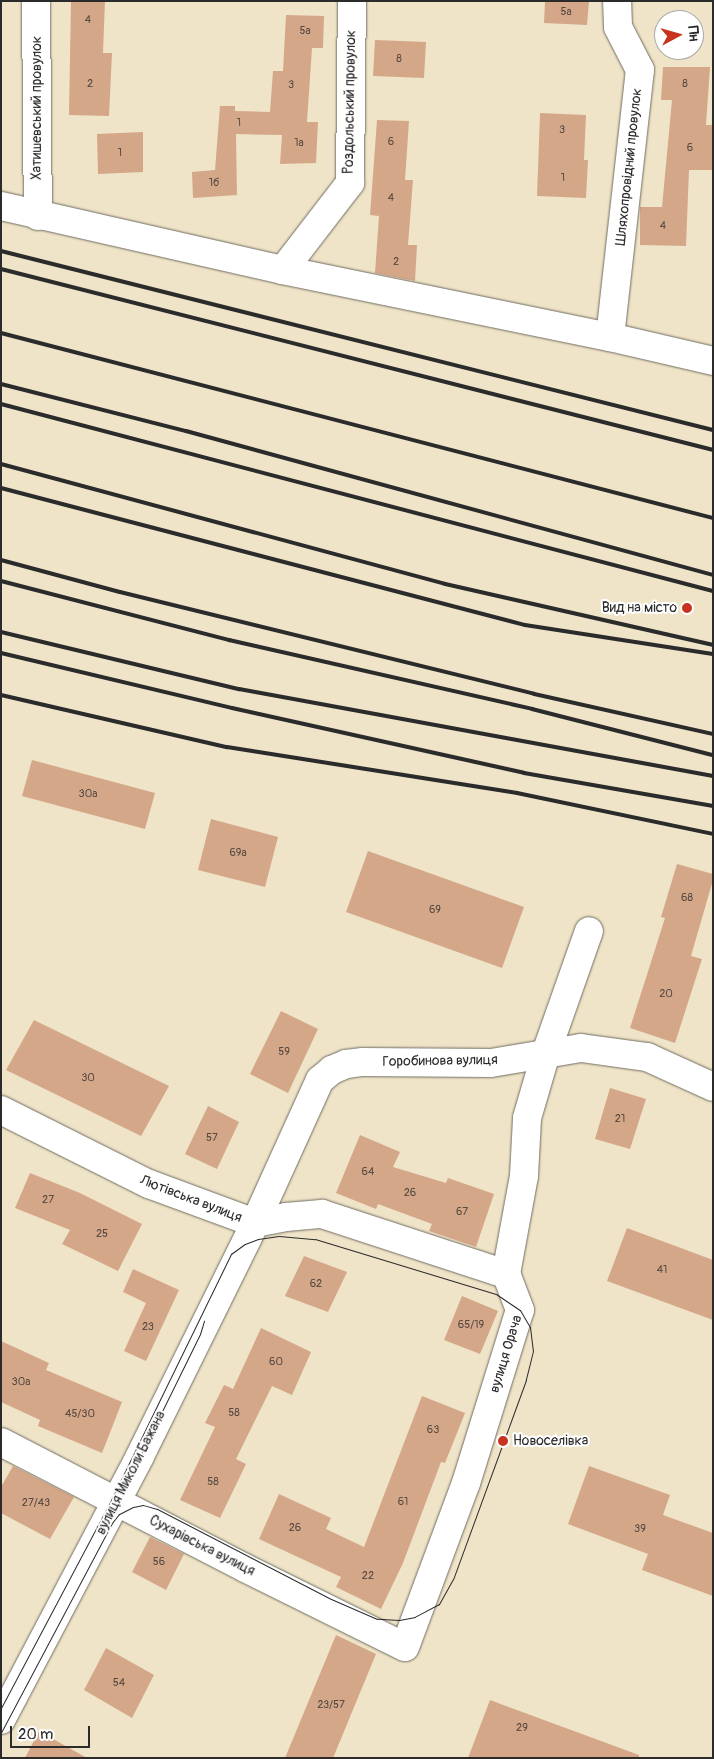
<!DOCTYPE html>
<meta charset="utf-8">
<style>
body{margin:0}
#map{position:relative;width:714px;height:1759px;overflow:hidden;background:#efe4c7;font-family:Pangolin,sans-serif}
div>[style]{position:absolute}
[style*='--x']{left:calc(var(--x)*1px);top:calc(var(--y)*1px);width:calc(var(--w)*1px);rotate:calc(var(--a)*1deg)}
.building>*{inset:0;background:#d5a789}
.roads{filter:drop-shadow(0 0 1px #706c62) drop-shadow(0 0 1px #706c62)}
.street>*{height:28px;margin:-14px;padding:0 14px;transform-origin:14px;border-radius:14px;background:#fff}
.tram>*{height:1px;margin:-0.5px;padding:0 0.5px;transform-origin:0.5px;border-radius:0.5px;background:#2b2b2b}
.rail>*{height:4px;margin:-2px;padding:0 2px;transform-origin:2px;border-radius:2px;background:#2b2b2b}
.dots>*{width:14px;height:14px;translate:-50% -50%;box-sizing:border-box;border:2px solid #fff;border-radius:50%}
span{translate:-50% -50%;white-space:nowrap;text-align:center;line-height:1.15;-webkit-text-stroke:4px #fff;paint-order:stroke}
.number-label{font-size:11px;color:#564a42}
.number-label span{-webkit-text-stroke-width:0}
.street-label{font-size:14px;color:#2b2b2b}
.poi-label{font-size:14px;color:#2b2b2b}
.right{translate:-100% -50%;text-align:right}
.left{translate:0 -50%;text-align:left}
.frame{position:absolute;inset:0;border:2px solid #2b2b2b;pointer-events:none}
.north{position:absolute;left:654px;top:10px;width:50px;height:50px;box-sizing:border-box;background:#fff;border:1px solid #aaa;border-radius:50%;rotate:84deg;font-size:14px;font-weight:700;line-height:20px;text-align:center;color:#2b2b2b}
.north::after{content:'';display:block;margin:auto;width:18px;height:22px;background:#c8321e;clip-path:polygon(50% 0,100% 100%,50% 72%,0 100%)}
.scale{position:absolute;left:10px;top:1726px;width:80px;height:22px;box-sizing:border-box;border:2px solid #2b2b2b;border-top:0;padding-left:6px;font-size:15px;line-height:18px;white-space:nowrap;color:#2b2b2b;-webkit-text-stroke:4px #fff;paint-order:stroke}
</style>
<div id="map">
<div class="building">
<div style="clip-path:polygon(71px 1px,105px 1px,103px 53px,112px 53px,109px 116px,69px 115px)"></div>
<div style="clip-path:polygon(545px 1px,589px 1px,587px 25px,544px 23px)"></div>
<div style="clip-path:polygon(286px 15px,324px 16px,323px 48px,312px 48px,307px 122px,318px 122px,316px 163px,280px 164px,282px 135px,236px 134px,237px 195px,193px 198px,192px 172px,215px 170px,220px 106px,235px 106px,235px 111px,270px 112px,273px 71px,283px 71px)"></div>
<div style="clip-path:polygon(375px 40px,426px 42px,424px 78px,373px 76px)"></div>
<div style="clip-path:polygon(663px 67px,710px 67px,706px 125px,713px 125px,713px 170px,689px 170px,686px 246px,640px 245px,640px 207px,662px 207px,672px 100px,661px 100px)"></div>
<div style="clip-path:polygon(540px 113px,586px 115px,584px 160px,588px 160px,586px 198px,537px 196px)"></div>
<div style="clip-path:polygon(377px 120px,409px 121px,405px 180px,413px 180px,408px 245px,417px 245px,415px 281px,375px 273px,379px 216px,370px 215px)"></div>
<div style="clip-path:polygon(143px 132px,143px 172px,98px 174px,97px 134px)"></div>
<div style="clip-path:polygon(32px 760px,155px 793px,145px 829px,22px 796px)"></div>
<div style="clip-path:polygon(211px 819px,278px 837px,265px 887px,198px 870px)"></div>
<div style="clip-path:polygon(368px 851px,524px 907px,502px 968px,346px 912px)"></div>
<div style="clip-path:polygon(677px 864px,713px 874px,713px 880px,691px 956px,702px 959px,675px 1043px,630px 1028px,665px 918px,661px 917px)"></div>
<div style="clip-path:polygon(281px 1011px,318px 1029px,288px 1093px,250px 1074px)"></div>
<div style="clip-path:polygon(34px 1020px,169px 1086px,141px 1136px,6px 1070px)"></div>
<div style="clip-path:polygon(610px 1088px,646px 1099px,630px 1149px,595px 1139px)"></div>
<div style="clip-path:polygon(208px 1106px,239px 1122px,217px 1169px,185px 1154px)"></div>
<div style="clip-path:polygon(360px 1135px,400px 1152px,393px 1167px,446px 1183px,448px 1178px,494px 1194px,476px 1247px,429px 1231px,432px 1224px,378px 1204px,376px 1209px,336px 1193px)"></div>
<div style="clip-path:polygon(30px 1173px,80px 1193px,142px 1224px,118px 1271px,62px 1244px,70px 1230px,15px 1208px)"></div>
<div style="clip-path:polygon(627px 1228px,713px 1260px,713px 1320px,607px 1281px)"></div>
<div style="clip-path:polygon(304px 1256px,347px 1272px,328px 1312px,285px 1296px)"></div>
<div style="clip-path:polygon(133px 1269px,179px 1290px,146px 1361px,124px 1351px,146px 1303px,123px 1292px)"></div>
<div style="clip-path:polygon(462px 1296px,498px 1311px,480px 1354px,444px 1340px)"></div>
<div style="clip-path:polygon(261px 1328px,311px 1352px,292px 1395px,272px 1386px,236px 1459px,246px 1464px,220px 1518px,180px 1500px,215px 1427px,205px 1423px,224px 1385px,233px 1389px)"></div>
<div style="clip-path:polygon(1px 1341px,49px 1363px,46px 1370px,122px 1402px,102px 1453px,38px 1426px,40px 1420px,1px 1402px)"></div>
<div style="clip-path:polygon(422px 1396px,465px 1413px,445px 1463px,441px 1462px,403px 1563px,381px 1609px,336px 1587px,341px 1577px,259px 1539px,279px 1494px,331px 1518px,326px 1529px,364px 1547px)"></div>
<div style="clip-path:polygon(13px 1466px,74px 1497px,50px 1539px,1px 1513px,1px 1487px)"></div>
<div style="clip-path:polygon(589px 1466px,670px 1495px,663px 1515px,713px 1533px,713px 1596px,642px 1570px,648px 1554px,568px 1524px)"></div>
<div style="clip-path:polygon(150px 1537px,184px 1554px,166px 1590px,132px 1572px)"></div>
<div style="clip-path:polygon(336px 1635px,376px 1654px,333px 1758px,285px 1758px)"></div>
<div style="clip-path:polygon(106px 1648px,154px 1675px,132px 1718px,84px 1690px)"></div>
<div style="clip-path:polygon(490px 1700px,639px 1755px,639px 1758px,468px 1758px)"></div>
<div style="clip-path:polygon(39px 1731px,87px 1758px,25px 1758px)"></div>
</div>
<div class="roads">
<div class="street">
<div style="--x:36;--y:1;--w:215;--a:89.5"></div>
<div style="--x:1;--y:206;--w:289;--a:12.8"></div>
<div style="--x:283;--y:270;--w:334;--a:11.6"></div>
<div style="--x:610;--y:337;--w:106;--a:13.1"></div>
<div style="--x:283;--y:270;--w:110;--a:-52.4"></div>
<div style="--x:350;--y:183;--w:182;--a:-89.4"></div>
<div style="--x:610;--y:337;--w:269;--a:-83.6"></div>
<div style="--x:640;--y:70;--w:48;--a:-117.1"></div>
<div style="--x:618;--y:27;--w:26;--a:-92"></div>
<div style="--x:1;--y:1110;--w:165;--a:26.6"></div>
<div style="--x:149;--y:1184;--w:113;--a:20.2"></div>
<div style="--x:255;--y:1223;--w:32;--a:-11"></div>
<div style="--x:286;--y:1217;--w:36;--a:-5"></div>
<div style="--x:322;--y:1214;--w:194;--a:18.1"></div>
<div style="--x:1;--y:1442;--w:275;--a:27.3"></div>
<div style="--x:245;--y:1568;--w:178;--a:26.3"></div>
<div style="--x:405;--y:1647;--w:175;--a:-69.6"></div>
<div style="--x:466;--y:1483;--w:181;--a:-72.7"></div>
<div style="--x:520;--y:1310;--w:39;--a:-111"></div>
<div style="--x:506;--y:1274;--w:100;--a:-79.6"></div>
<div style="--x:524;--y:1176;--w:58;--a:-87"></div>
<div style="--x:527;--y:1118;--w:68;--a:-73.7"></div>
<div style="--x:546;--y:1053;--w:129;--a:-70.6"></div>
<div style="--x:1;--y:1720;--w:298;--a:-62.2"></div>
<div style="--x:140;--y:1456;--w:260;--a:-63.7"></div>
<div style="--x:255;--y:1223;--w:157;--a:-65.6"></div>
<div style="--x:320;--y:1080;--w:16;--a:-40"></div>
<div style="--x:332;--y:1070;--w:15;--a:-23"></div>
<div style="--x:346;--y:1064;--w:17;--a:-7"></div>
<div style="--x:363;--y:1062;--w:128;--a:0.4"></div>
<div style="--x:491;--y:1063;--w:91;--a:-9.5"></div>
<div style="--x:581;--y:1048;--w:67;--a:7.8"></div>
<div style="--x:647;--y:1057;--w:72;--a:24.4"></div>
</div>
</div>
<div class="tram">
<div style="--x:130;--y:1471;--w:18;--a:-56"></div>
<div style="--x:140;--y:1456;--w:136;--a:-63.8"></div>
<div style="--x:200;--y:1334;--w:14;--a:-73"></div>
<div style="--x:1;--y:1708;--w:235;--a:-62.1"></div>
<div style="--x:111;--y:1500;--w:274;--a:-64"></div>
<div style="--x:231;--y:1254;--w:17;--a:-36"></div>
<div style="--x:245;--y:1244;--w:14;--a:-21"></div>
<div style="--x:258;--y:1239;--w:21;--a:-8"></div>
<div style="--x:279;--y:1236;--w:36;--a:5"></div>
<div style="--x:315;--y:1239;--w:189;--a:16.9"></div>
<div style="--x:496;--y:1294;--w:29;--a:34"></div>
<div style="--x:520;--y:1310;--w:20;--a:60"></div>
<div style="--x:530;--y:1327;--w:24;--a:83"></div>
<div style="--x:533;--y:1351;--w:30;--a:104"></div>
<div style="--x:526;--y:1380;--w:212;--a:110.1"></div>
<div style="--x:453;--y:1579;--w:29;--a:119"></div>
<div style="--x:439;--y:1604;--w:27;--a:152"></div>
<div style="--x:415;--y:1617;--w:16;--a:169"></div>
<div style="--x:399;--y:1620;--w:22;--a:-177"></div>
<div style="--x:377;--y:1619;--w:52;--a:-156.4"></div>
<div style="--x:329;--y:1598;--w:194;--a:-152.6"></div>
<div style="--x:157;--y:1509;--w:15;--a:-164"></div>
<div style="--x:143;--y:1505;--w:10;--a:169"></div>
<div style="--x:133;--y:1507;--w:16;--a:153"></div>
<div style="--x:119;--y:1514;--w:11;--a:128"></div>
<div style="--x:112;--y:1523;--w:238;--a:117.9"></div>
</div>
<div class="rail">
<div style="--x:1;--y:251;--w:734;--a:14.11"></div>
<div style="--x:1;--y:269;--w:735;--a:14.26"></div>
<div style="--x:1;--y:333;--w:736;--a:14.57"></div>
<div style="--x:1;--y:384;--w:191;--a:14.3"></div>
<div style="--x:186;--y:431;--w:546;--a:15.28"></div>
<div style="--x:1;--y:404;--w:736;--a:14.72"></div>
<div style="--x:1;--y:464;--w:460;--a:15.1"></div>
<div style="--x:445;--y:584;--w:275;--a:12.8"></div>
<div style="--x:1;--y:488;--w:542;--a:14.65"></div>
<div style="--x:525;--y:625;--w:190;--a:8.8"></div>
<div style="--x:1;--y:560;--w:123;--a:15.1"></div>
<div style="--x:120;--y:592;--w:426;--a:13.8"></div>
<div style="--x:534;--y:694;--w:183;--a:12.6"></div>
<div style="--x:1;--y:581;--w:236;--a:14.5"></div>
<div style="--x:229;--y:640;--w:311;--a:12.8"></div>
<div style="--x:532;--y:709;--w:187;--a:14.3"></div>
<div style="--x:1;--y:632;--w:245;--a:13.5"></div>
<div style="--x:239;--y:689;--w:482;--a:10.4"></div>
<div style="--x:1;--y:653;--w:237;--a:13.4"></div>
<div style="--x:232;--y:708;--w:299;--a:12.5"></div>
<div style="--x:524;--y:773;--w:192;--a:9.9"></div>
<div style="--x:1;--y:695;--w:232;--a:13"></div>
<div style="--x:227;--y:747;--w:294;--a:9"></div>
<div style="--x:517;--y:793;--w:200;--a:11.8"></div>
</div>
<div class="dots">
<div style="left:687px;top:608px;background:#c8321e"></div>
<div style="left:503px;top:1441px;background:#c8321e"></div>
</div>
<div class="number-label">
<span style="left:566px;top:12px">5а</span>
<span style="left:88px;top:20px">4</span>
<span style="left:305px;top:31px">5а</span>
<span style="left:399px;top:59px">8</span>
<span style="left:90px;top:84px">2</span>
<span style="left:685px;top:84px">8</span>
<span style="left:291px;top:85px">3</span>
<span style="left:239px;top:123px">1</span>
<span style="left:562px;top:130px">3</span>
<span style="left:391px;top:142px">6</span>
<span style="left:299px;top:143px">1а</span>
<span style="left:690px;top:148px">6</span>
<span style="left:120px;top:153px">1</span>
<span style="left:563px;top:178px">1</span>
<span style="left:214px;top:183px">1б</span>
<span style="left:391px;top:198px">4</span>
<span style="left:663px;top:226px">4</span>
<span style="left:396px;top:262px">2</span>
<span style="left:88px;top:794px">30а</span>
<span style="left:238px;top:853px">69а</span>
<span style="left:687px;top:898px">68</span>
<span style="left:435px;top:910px">69</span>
<span style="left:666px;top:994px">20</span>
<span style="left:284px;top:1052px">59</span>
<span style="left:88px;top:1078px">30</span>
<span style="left:620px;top:1119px">21</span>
<span style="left:212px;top:1138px">57</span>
<span style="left:368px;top:1172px">64</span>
<span style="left:410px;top:1193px">26</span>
<span style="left:48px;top:1200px">27</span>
<span style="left:462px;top:1212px">67</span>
<span style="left:102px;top:1234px">25</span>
<span style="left:662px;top:1270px">41</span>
<span style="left:316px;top:1284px">62</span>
<span style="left:471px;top:1325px">65/19</span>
<span style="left:148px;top:1327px">23</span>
<span style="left:276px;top:1362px">60</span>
<span style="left:21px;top:1382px">30а</span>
<span style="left:234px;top:1413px">58</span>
<span style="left:80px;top:1414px">45/30</span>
<span style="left:433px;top:1430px">63</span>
<span style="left:213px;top:1482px">58</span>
<span style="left:403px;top:1502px">61</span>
<span style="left:36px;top:1503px">27/43</span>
<span style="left:295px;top:1528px">26</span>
<span style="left:640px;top:1529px">39</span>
<span style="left:159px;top:1562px">56</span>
<span style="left:368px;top:1576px">22</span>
<span style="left:119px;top:1683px">54</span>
<span style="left:331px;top:1705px">23/57</span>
<span style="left:522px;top:1728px">29</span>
</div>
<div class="street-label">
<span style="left:350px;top:102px;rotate:-89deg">Роздольський провулок</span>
<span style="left:37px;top:108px;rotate:-90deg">Хатишевський провулок</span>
<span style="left:629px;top:167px;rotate:-84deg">Шляхопровідний провулок</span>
<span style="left:440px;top:1061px;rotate:-1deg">Горобинова вулиця</span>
<span style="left:191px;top:1199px;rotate:21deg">Лютівська вулиця</span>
<span style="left:506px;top:1354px;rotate:-73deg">вулиця Орача</span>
<span style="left:131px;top:1473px;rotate:-63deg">вулиця Миколи Бажана</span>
<span style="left:202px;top:1546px;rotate:27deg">Сухарівська вулиця</span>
</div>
<div class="poi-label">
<span class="right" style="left:677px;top:608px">Вид на місто</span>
<span class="left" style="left:513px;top:1441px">Новоселівка</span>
</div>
<div class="frame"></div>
<div class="north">Пн</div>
<div class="scale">20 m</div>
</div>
